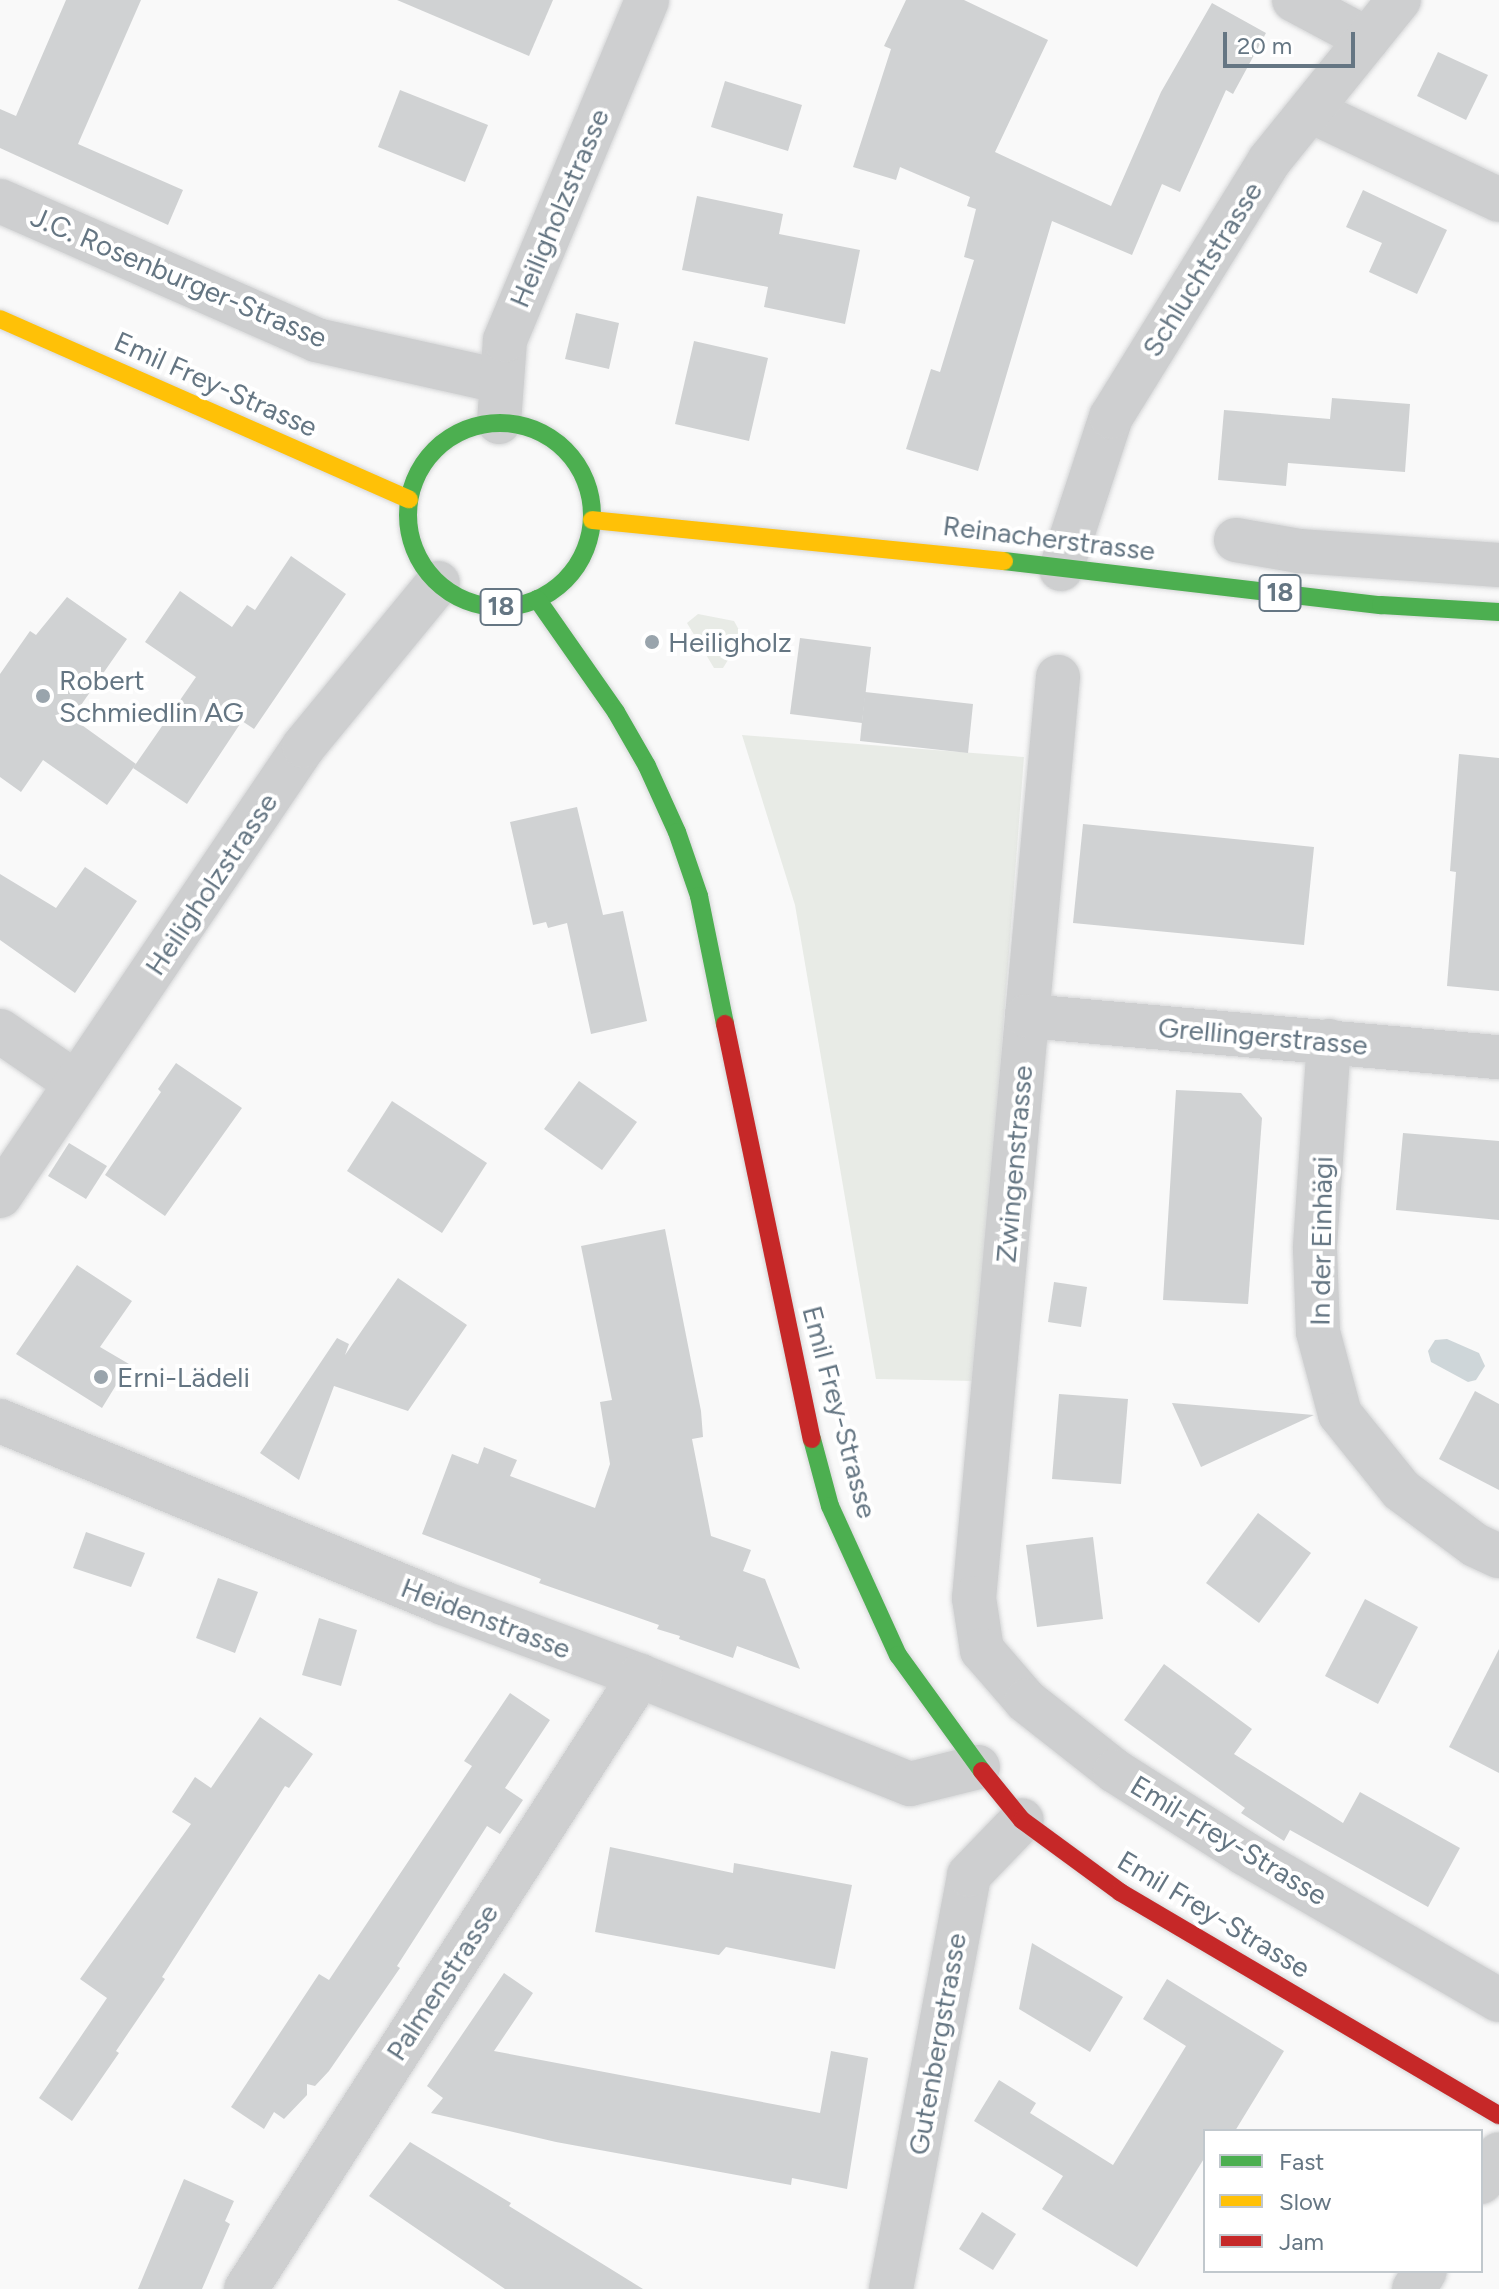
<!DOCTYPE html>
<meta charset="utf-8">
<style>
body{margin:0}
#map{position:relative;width:1499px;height:2289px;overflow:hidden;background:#f9f9f9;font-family:Figtree,sans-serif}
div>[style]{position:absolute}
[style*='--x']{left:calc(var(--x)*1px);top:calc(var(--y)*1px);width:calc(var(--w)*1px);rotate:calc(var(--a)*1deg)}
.green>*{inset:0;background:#e8ebe6}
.water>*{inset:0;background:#ced6d9}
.building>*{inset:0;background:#d0d2d3}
.roads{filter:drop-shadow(0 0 2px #d5d6d7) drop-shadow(0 0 2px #d5d6d7)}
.street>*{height:44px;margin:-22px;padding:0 22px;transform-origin:22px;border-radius:22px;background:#cecfd0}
.fast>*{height:18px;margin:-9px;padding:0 9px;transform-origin:9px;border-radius:9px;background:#4caf50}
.fast>.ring{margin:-9px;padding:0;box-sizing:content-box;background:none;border:18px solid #4caf50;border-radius:50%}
.slow>*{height:18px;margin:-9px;padding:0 9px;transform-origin:9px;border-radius:9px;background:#ffc107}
.jam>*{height:18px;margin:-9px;padding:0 9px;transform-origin:9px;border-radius:9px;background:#c62828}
.dots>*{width:22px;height:22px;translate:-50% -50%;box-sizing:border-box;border:4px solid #fff;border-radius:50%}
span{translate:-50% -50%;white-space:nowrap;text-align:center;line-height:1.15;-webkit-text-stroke:8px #fff;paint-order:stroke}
.shield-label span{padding:2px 6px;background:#fff;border:2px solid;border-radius:6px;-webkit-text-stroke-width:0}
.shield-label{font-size:26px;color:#657683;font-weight:700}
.street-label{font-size:28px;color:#657683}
.poi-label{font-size:28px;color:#657683}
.left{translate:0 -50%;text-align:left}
.legend{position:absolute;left:1203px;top:2129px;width:280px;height:144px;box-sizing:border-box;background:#fff;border:2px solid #c1c8cd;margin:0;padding:10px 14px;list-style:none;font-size:24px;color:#657683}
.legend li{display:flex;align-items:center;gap:16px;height:40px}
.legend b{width:40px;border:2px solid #c1c8cd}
.scale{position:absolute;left:1223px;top:32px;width:132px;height:36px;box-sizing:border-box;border:4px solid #657683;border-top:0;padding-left:10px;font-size:24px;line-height:28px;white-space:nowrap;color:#657683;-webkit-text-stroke:6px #fff;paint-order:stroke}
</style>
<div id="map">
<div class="green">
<div style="clip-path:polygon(698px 614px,734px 621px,739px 630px,741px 639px,723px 668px,714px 668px,687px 623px)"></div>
<div style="clip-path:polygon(742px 735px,1024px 757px,976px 1381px,876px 1379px,795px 905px)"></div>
</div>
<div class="water">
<div style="clip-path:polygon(1447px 1339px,1479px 1353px,1485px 1366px,1476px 1380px,1468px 1382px,1431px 1362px,1428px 1351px,1435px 1340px)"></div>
</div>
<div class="building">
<div style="clip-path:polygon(66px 0,141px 0,78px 144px,183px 190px,168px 225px,0 148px,0 109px,16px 116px)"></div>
<div style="clip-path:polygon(397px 0,553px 0,529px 56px)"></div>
<div style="clip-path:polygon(906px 0,964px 0,1048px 40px,995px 152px,1111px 206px,1161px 92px,1212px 3px,1266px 33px,1233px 94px,1226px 90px,1180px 192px,1162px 184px,1132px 255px,1052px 221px,978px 471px,906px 449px,931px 369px,940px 372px,974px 260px,964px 257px,976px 209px,967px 206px,970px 197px,900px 167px,896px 180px,853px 167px,891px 49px,884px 46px)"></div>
<div style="clip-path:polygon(1438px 52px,1488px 75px,1466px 120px,1417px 96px)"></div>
<div style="clip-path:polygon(725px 81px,802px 105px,788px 151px,711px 127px)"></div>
<div style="clip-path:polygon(400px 90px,488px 125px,465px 182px,378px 147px)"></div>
<div style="clip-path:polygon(1363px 190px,1447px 230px,1417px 294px,1369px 272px,1382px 243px,1346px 227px)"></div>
<div style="clip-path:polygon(697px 196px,783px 214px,779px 234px,860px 250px,845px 324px,764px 307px,768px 287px,682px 270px)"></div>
<div style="clip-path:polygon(576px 313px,619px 323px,609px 369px,565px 359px)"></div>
<div style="clip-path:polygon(694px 341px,768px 358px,749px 441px,675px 424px)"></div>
<div style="clip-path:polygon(1332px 398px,1410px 404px,1405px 472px,1288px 463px,1286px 486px,1218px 480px,1224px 410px,1330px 419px)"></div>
<div style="clip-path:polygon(291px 556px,346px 594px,254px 729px,242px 721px,187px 804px,133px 768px,196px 677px,145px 642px,180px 591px,232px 627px,247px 605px,255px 610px)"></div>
<div style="clip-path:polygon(67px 597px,127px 639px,72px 718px,136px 764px,107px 805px,43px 760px,21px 792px,0 777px,0 674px,30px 631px,36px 635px)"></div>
<div style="clip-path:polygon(800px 638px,871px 647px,862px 723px,790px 714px)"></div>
<div style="clip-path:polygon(865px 692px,973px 704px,968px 753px,860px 741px)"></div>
<div style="clip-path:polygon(1459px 754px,1499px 758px,1499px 991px,1447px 986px,1456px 872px,1450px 871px)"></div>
<div style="clip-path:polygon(577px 807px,603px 915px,623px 911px,647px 1021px,591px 1034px,567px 923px,548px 928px,546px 922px,533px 925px,510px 822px)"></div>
<div style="clip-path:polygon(1083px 824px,1314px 847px,1304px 945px,1073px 923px)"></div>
<div style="clip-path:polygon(85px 867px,137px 901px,75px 993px,0 940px,0 874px,56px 908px)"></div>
<div style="clip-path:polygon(176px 1063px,242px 1108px,165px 1216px,105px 1175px,161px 1092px,158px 1089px)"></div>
<div style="clip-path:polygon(579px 1081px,637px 1122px,602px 1170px,544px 1129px)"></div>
<div style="clip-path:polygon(1176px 1090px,1241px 1093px,1262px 1118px,1248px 1304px,1163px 1300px)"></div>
<div style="clip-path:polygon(392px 1101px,487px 1163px,442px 1233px,347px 1171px)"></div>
<div style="clip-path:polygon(1403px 1133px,1499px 1141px,1499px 1220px,1396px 1210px)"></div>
<div style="clip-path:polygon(69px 1143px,107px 1166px,86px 1199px,48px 1176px)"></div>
<div style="clip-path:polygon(665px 1229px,701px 1411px,703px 1437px,692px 1439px,711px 1536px,751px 1550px,743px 1571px,765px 1579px,800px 1669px,737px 1646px,733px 1658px,679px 1639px,680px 1636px,657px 1629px,659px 1625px,539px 1583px,541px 1579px,422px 1534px,452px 1454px,478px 1464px,484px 1447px,517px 1460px,510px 1476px,595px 1508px,610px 1464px,600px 1402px,612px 1400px,581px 1246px)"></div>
<div style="clip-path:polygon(77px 1265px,132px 1301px,100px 1347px,129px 1364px,102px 1408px,16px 1354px)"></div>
<div style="clip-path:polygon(398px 1278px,467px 1325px,408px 1411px,334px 1386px,299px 1480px,260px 1453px,337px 1338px,349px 1344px,345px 1355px)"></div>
<div style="clip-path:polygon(1054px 1282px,1087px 1287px,1081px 1327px,1048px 1322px)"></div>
<div style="clip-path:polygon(1475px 1391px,1499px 1404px,1499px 1490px,1439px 1459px)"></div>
<div style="clip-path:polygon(1059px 1394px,1128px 1399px,1121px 1484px,1052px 1479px)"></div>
<div style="clip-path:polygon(1172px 1403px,1314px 1415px,1201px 1467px)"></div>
<div style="clip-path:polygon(1258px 1513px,1311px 1553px,1259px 1623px,1206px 1583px)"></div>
<div style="clip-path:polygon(86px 1532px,145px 1553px,131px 1587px,73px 1568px)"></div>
<div style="clip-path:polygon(1093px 1537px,1103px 1619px,1037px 1627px,1026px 1545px)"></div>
<div style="clip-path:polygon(218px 1578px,258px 1592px,235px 1653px,196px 1638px)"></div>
<div style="clip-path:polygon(1365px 1599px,1418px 1627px,1378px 1704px,1325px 1676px)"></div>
<div style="clip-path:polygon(319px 1618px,357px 1630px,341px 1686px,302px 1675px)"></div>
<div style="clip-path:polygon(1499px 1649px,1499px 1773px,1449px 1747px)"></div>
<div style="clip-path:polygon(1164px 1664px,1252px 1729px,1234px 1754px,1343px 1823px,1360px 1792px,1460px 1848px,1428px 1907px,1290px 1830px,1284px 1841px,1241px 1813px,1245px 1808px,1124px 1720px)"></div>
<div style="clip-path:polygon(510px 1693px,550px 1720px,505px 1788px,523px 1800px,500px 1834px,487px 1826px,397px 1966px,400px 1968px,329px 2071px,315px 2086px,307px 2084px,307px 2095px,284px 2119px,274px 2112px,264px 2129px,231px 2107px,319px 1974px,329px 1980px,472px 1766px,464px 1761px)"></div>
<div style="clip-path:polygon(260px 1717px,313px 1754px,289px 1788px,285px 1786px,162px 1977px,165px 1979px,116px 2051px,119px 2053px,72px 2121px,39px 2098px,107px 1998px,80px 1979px,191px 1824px,172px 1812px,195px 1777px,211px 1788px)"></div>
<div style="clip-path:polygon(610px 1847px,733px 1873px,734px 1863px,852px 1885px,835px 1969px,726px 1947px,719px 1955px,595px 1932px)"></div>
<div style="clip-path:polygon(1032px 1943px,1123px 1997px,1090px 2052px,1019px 2009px)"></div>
<div style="clip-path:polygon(504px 1973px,533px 1993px,494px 2051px,820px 2113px,831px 2051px,868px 2058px,847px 2189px,792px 2178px,791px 2185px,556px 2142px,431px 2113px,443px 2098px,427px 2086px)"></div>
<div style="clip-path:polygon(1167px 1979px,1284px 2051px,1235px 2131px,1205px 2131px,1205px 2157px,1137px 2267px,1042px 2209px,1063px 2176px,974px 2121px,999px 2080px,1036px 2103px,1030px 2113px,1113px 2165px,1186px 2046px,1143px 2019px)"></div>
<div style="clip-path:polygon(410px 2142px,511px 2203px,509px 2206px,643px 2289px,505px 2289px,369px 2196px)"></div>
<div style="clip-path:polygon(184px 2179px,234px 2201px,225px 2221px,230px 2224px,202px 2289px,138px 2289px)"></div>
<div style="clip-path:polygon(982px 2212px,1016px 2234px,993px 2270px,959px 2249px)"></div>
</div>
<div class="roads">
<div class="street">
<div style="--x:1294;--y:0;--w:83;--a:28.1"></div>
<div style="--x:1311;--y:111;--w:208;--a:25.3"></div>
<div style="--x:0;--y:201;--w:345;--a:23.7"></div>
<div style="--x:316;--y:340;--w:189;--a:12.6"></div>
<div style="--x:499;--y:422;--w:82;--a:-85.8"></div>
<div style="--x:505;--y:340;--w:368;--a:-67.3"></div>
<div style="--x:1236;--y:540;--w:64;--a:9.9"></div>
<div style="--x:1299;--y:551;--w:200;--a:4"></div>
<div style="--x:1061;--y:569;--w:160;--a:-71.8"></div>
<div style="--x:1111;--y:417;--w:301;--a:-58.3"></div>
<div style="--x:1269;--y:161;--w:207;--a:-51.1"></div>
<div style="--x:1058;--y:677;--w:925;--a:95.21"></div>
<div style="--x:974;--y:1598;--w:53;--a:81.3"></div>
<div style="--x:982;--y:1650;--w:67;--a:49.2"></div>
<div style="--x:1026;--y:1701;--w:113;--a:38.2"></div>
<div style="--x:1115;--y:1771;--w:153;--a:32.4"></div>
<div style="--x:1244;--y:1853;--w:294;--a:30"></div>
<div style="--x:1027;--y:1016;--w:474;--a:5"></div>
<div style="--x:0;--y:1031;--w:92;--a:34.4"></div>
<div style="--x:1329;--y:1041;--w:208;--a:93.9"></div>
<div style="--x:1315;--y:1249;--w:83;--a:87.9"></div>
<div style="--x:1318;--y:1332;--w:85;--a:75"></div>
<div style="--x:1340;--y:1414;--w:97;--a:51.2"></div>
<div style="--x:1401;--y:1490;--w:92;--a:36.6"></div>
<div style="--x:1475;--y:1545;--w:26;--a:25"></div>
<div style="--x:0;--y:1196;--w:543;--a:-55.96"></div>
<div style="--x:304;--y:746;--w:211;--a:-50.6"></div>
<div style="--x:0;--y:1421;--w:479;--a:22.3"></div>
<div style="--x:443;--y:1603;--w:210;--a:20.3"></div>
<div style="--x:640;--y:1676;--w:291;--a:21.8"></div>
<div style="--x:910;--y:1784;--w:70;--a:-14"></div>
<div style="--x:1481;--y:2182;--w:33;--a:-57"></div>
<div style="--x:246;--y:2289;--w:729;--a:-57.27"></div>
<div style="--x:891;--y:2289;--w:421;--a:-79.3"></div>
<div style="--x:969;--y:1875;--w:76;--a:-46.1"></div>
<div style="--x:1414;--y:2289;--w:21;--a:-59"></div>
</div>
<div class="fast">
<div class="ring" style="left:408px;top:423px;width:166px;height:166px"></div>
<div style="--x:1004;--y:561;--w:380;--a:6.7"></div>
<div style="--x:1381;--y:605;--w:118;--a:3.4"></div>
<div style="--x:537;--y:599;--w:138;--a:55"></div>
<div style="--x:616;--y:712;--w:62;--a:60.1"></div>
<div style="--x:647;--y:766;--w:72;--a:65.6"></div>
<div style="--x:677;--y:832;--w:68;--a:71"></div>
<div style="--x:699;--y:896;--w:131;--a:78.5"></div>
<div style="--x:812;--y:1439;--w:69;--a:75"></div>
<div style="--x:830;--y:1506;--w:164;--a:65.5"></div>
<div style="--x:898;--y:1655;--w:143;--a:54.1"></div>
</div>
<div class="slow">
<div style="--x:0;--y:319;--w:447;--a:23.8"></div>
<div style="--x:592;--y:520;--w:414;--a:5.7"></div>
</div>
<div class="jam">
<div style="--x:725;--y:1024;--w:424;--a:78.2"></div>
<div style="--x:982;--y:1771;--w:63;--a:50.8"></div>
<div style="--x:1022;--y:1820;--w:122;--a:36.3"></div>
<div style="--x:1120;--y:1892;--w:440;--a:30.5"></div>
</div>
</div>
<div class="dots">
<div style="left:652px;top:642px;background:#99a4ac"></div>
<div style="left:43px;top:696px;background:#99a4ac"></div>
<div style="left:101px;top:1377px;background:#99a4ac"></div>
</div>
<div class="shield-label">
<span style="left:1280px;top:593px">18</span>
<span style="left:501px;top:607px">18</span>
</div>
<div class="street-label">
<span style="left:559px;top:208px;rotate:-67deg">Heiligholzstrasse</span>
<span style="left:1202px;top:269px;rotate:-58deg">Schluchtstrasse</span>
<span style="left:179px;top:277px;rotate:23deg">J.C. Rosenburger-Strasse</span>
<span style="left:216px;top:384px;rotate:24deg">Emil Frey-Strasse</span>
<span style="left:1049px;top:538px;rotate:7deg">Reinacherstrasse</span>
<span style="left:211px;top:884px;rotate:-56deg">Heiligholzstrasse</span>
<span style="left:1263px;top:1036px;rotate:5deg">Grellingerstrasse</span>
<span style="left:1014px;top:1164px;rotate:-85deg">Zwingenstrasse</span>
<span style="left:1321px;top:1241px;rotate:-89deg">In der Einhägi</span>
<span style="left:840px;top:1412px;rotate:75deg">Emil Frey-Strasse</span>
<span style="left:486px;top:1618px;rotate:21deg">Heidenstrasse</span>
<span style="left:1229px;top:1840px;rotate:31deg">Emil-Frey-Strasse</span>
<span style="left:1214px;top:1914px;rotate:31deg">Emil Frey-Strasse</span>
<span style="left:442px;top:1982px;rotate:-57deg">Palmenstrasse</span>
<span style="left:937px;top:2044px;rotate:-80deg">Gutenbergstrasse</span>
</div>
<div class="poi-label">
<span class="left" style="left:668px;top:642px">Heiligholz</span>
<span class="left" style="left:59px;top:696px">Robert<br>Schmiedlin AG</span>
<span class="left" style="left:117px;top:1377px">Erni-Lädeli</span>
</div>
<ul class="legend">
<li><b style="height:10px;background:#4caf50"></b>Fast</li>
<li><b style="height:10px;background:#ffc107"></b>Slow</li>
<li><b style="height:10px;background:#c62828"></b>Jam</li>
</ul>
<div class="scale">20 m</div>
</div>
